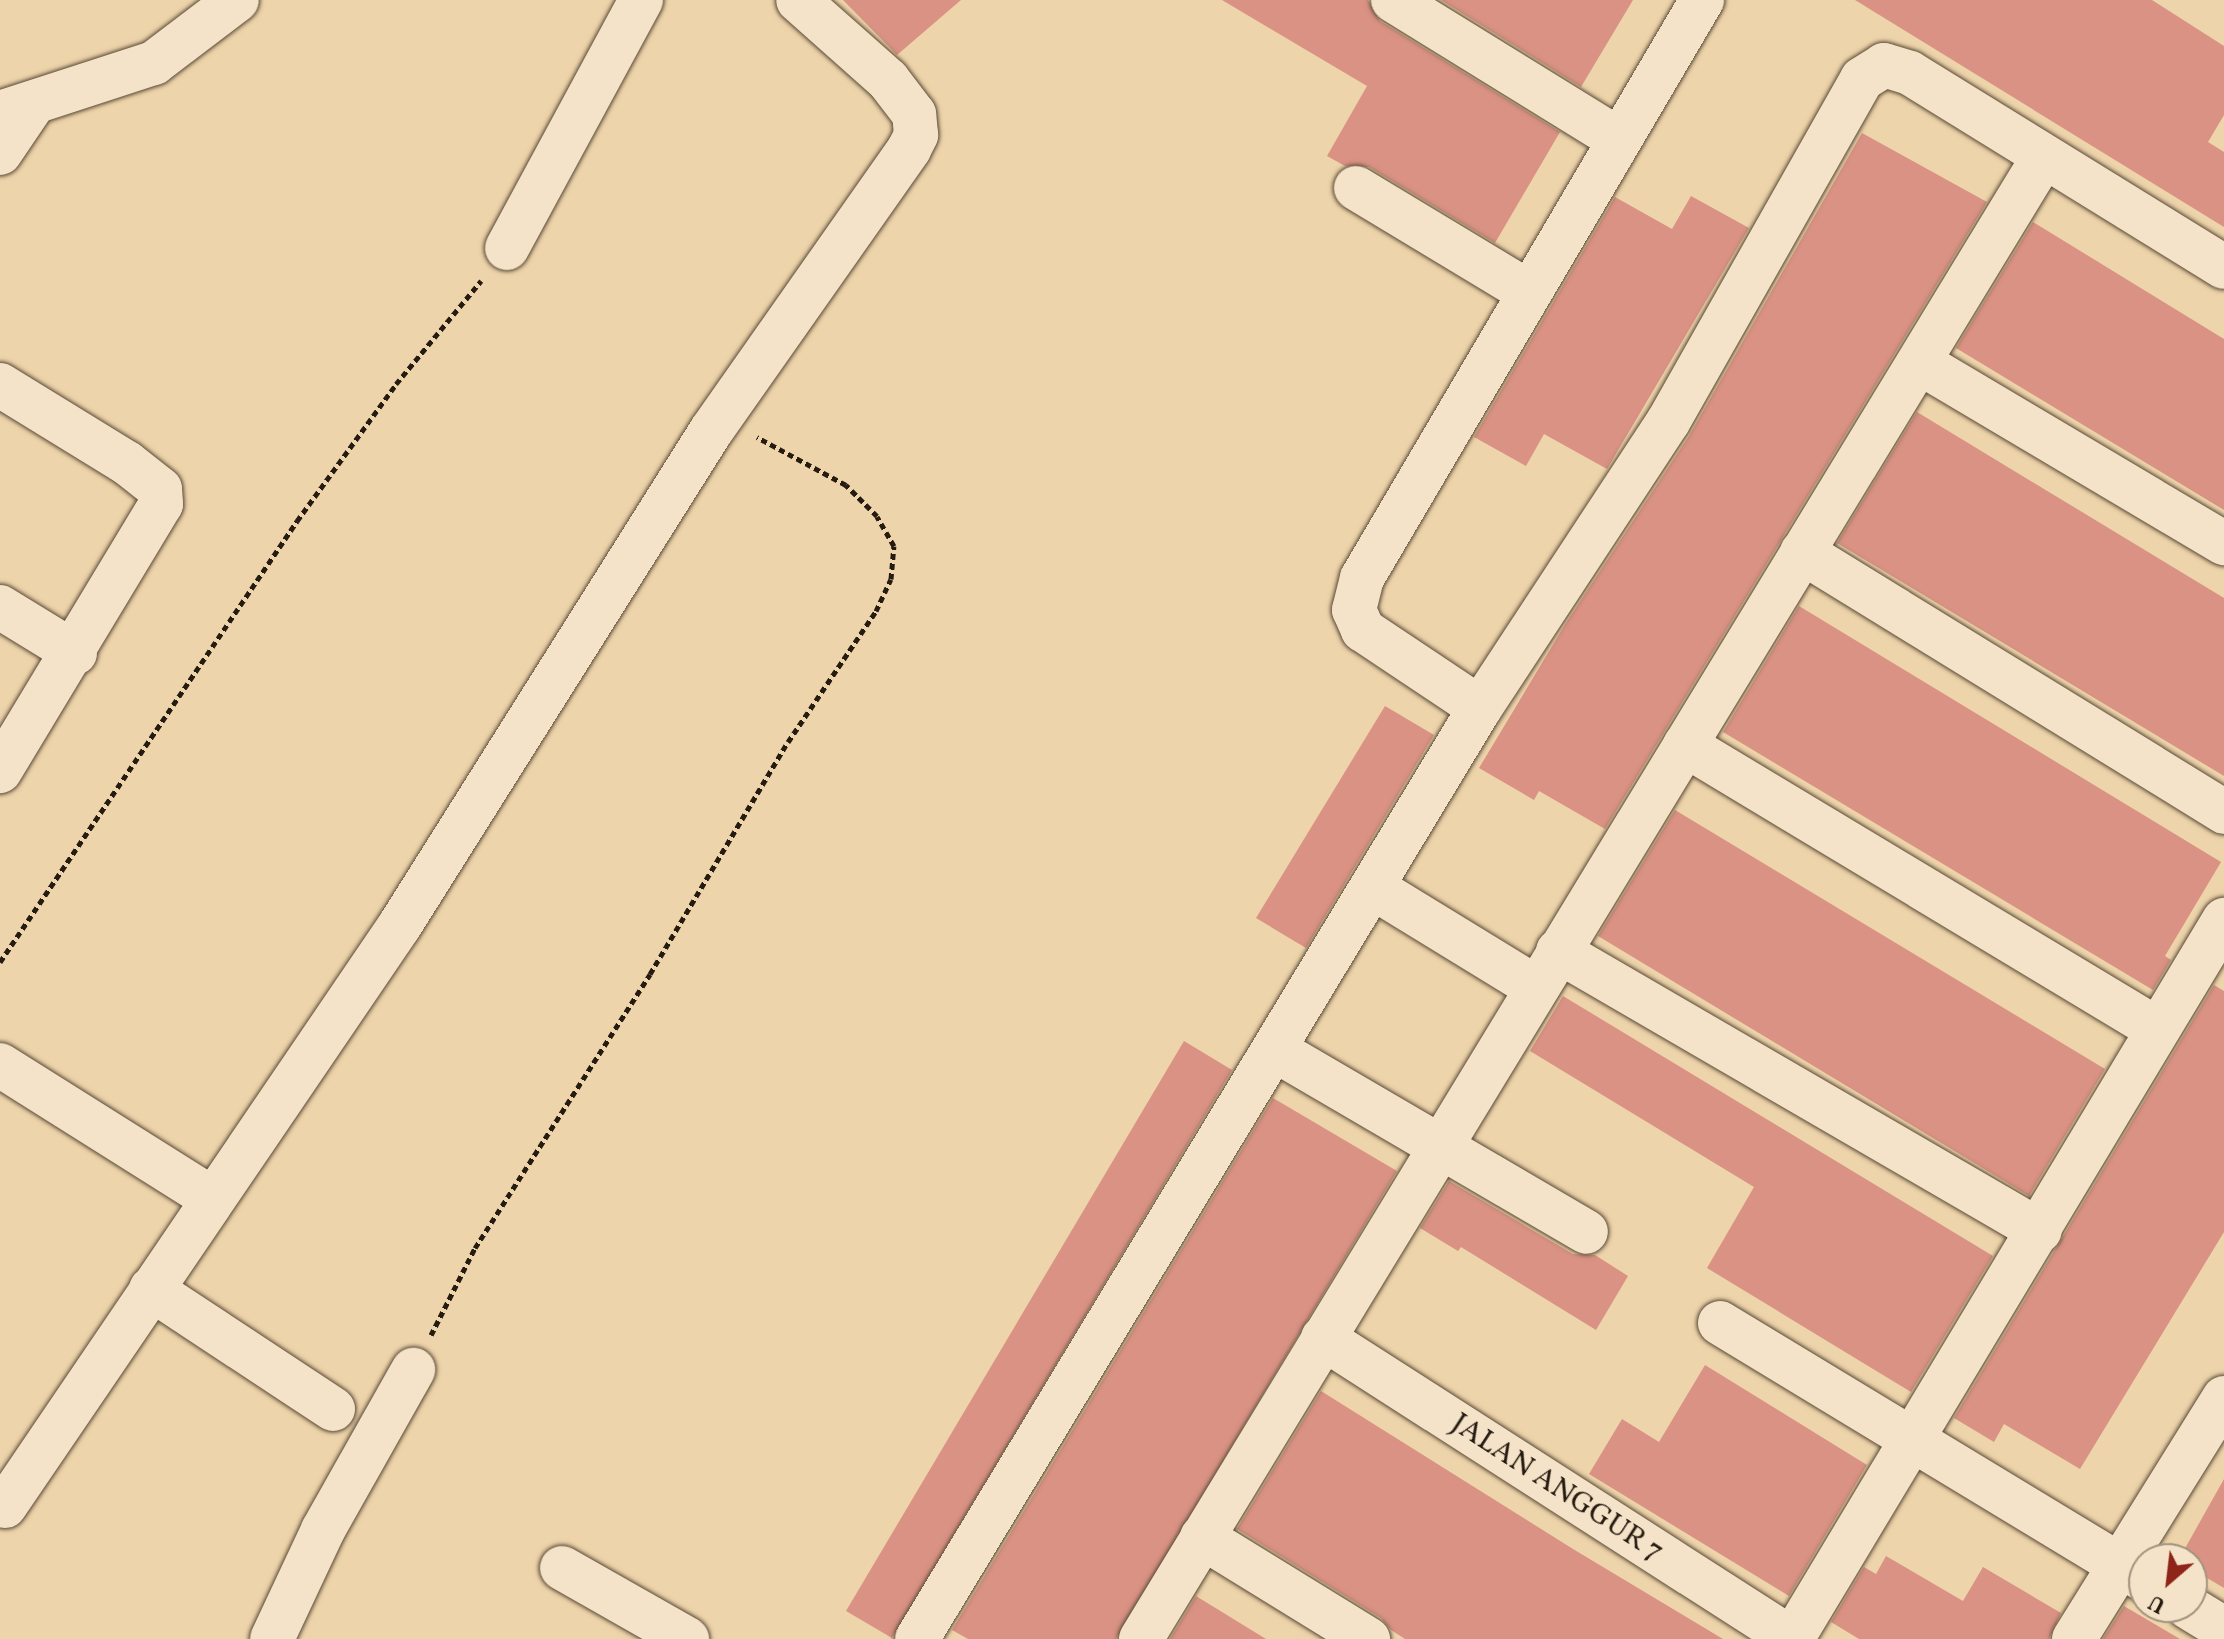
<!DOCTYPE html>
<style>
body{margin:0}
#map{position:relative;width:2224px;height:1639px;overflow:hidden;background:#eed4aa;font-family:Vollkorn,serif}
div>[style]{position:absolute}
[style*='--x']{left:calc(var(--x)*1px);top:calc(var(--y)*1px);width:calc(var(--w)*1px);rotate:calc(var(--a)*1deg)}
.building>*{inset:0;background:#d99283}
.path>*{height:5px;margin-top:-2.5px;transform-origin:0;background:repeating-linear-gradient(90deg,#261b11 0 6px,transparent 0 10px)}
.roads{filter:drop-shadow(0 0 2px #584937) drop-shadow(0 0 2px #584937)}
.minor>*{height:44px;margin:-22px;padding:0 22px;transform-origin:22px;border-radius:22px;background:#f4e3c8}
span{translate:-50% -50%;white-space:nowrap;text-align:center;line-height:1.15;-webkit-text-stroke:8px #f4e3c8;paint-order:stroke}
.street-label{font-size:30px;color:#261b11}
.north{position:absolute;left:2128px;top:1543px;width:80px;height:80px;box-sizing:border-box;background:#f4e3c8;border:2px solid #a2937f;border-radius:50%;rotate:208deg;font-size:22px;font-weight:700;line-height:32px;text-align:center;color:#261b11}
.north::after{content:'';display:block;margin:auto;width:28px;height:36px;background:#8f2418;clip-path:polygon(50% 0,100% 100%,50% 72%,0 100%)}
</style>
<div id="map">
<div class="building">
<div style="clip-path:polygon(843px 0,961px 0,897px 55px)"></div>
<div style="clip-path:polygon(1222px 0,1368px 0,1380px 21px,1560px 132px,1495px 243px,1369px 167px,1345px 166px,1327px 156px,1367px 86px)"></div>
<div style="clip-path:polygon(1441px 0,1633px 0,1581px 87px)"></div>
<div style="clip-path:polygon(1855px 0,2152px 0,2224px 46px,2224px 115px,2208px 142px,2224px 152px,2224px 227px)"></div>
<div style="clip-path:polygon(1862px 133px,1987px 202px,1605px 829px,1539px 791px,1534px 800px,1479px 768px,1566px 623px,1689px 436px)"></div>
<div style="clip-path:polygon(1691px 196px,1749px 228px,1607px 469px,1544px 434px,1526px 466px,1474px 437px,1615px 197px,1672px 229px)"></div>
<div style="clip-path:polygon(2033px 222px,2224px 339px,2224px 510px,1956px 348px)"></div>
<div style="clip-path:polygon(1917px 412px,2224px 598px,2224px 776px,1837px 543px)"></div>
<div style="clip-path:polygon(1799px 606px,2221px 862px,2165px 956px,2171px 960px,2153px 990px,1723px 732px)"></div>
<div style="clip-path:polygon(1385px 706px,1434px 735px,1306px 948px,1256px 918px)"></div>
<div style="clip-path:polygon(1675px 810px,2105px 1069px,2029px 1196px,1598px 936px)"></div>
<div style="clip-path:polygon(2214px 985px,2224px 991px,2224px 1232px,2080px 1469px,2004px 1424px,1994px 1442px,1954px 1418px)"></div>
<div style="clip-path:polygon(1563px 996px,1993px 1256px,1911px 1392px,1707px 1268px,1754px 1187px,1530px 1051px)"></div>
<div style="clip-path:polygon(1184px 1041px,1232px 1070px,892px 1638px,846px 1611px)"></div>
<div style="clip-path:polygon(1273px 1098px,1397px 1171px,1116px 1639px,968px 1639px,952px 1630px)"></div>
<div style="clip-path:polygon(1449px 1181px,1573px 1254px,1595px 1255px,1628px 1276px,1596px 1330px,1461px 1247px,1458px 1251px,1420px 1228px)"></div>
<div style="clip-path:polygon(1705px 1365px,1867px 1465px,1789px 1596px,1589px 1474px,1622px 1419px,1659px 1442px)"></div>
<div style="clip-path:polygon(1321px 1391px,1573px 1549px,1723px 1639px,1405px 1639px,1391px 1630px,1381px 1618px,1237px 1529px)"></div>
<div style="clip-path:polygon(2224px 1479px,2224px 1588px,2192px 1569px,2192px 1559px,2179px 1559px)"></div>
<div style="clip-path:polygon(1886px 1556px,1963px 1601px,1983px 1567px,2061px 1613px,2049px 1639px,1859px 1639px,1831px 1622px,1864px 1567px,1876px 1574px)"></div>
<div style="clip-path:polygon(1196px 1596px,1266px 1639px,1170px 1639px)"></div>
<div style="clip-path:polygon(2124px 1606px,2180px 1639px,2103px 1639px)"></div>
</div>
<div class="path">
<div style="--x:0;--y:962;--w:532;--a:-56.04"></div>
<div style="--x:297;--y:521;--w:169;--a:-54.1"></div>
<div style="--x:396;--y:384;--w:134;--a:-50.5"></div>
<div style="--x:431;--y:1335;--w:97;--a:-63.2"></div>
<div style="--x:475;--y:1248;--w:325;--a:-57.4"></div>
<div style="--x:650;--y:974;--w:270;--a:-59.3"></div>
<div style="--x:788;--y:742;--w:158;--a:-56.1"></div>
<div style="--x:876;--y:611;--w:35;--a:-65"></div>
<div style="--x:891;--y:579;--w:33;--a:-85"></div>
<div style="--x:894;--y:546;--w:34;--a:-120"></div>
<div style="--x:877;--y:516;--w:44;--a:-135"></div>
<div style="--x:846;--y:485;--w:101;--a:-151.7"></div>
</div>
<div class="roads">
<div class="minor">
<div style="--x:1393;--y:0;--w:264;--a:31.7"></div>
<div style="--x:0;--y:113;--w:162;--a:-18"></div>
<div style="--x:154;--y:63;--w:104;--a:-37.2"></div>
<div style="--x:0;--y:153;--w:55;--a:-56"></div>
<div style="--x:1356;--y:188;--w:200;--a:31.1"></div>
<div style="--x:507;--y:248;--w:282;--a:-61.6"></div>
<div style="--x:1922;--y:364;--w:351;--a:30.7"></div>
<div style="--x:0;--y:385;--w:149;--a:31.6"></div>
<div style="--x:127;--y:463;--w:42;--a:38.2"></div>
<div style="--x:160;--y:489;--w:15;--a:86"></div>
<div style="--x:161;--y:504;--w:312;--a:121.1"></div>
<div style="--x:1802;--y:552;--w:496;--a:31.6"></div>
<div style="--x:0;--y:607;--w:88;--a:31.5"></div>
<div style="--x:1480;--y:708;--w:141;--a:-146.3"></div>
<div style="--x:1363;--y:630;--w:22;--a:-114"></div>
<div style="--x:1354;--y:610;--w:33;--a:-76"></div>
<div style="--x:1362;--y:578;--w:671;--a:-59.53"></div>
<div style="--x:1685;--y:745;--w:551;--a:31.04"></div>
<div style="--x:1372;--y:887;--w:191;--a:31.5"></div>
<div style="--x:1558;--y:951;--w:557;--a:30.15"></div>
<div style="--x:1275;--y:1050;--w:360;--a:30.3"></div>
<div style="--x:0;--y:1065;--w:249;--a:32.2"></div>
<div style="--x:151;--y:1289;--w:218;--a:33.4"></div>
<div style="--x:1720;--y:1323;--w:496;--a:31.2"></div>
<div style="--x:1323;--y:1338;--w:557;--a:32.69"></div>
<div style="--x:5;--y:1506;--w:703;--a:-55.79"></div>
<div style="--x:400;--y:925;--w:584;--a:-57.81"></div>
<div style="--x:711;--y:431;--w:345;--a:-54.9"></div>
<div style="--x:909;--y:149;--w:16;--a:-63"></div>
<div style="--x:916;--y:135;--w:21;--a:-95"></div>
<div style="--x:914;--y:114;--w:43;--a:-127.4"></div>
<div style="--x:888;--y:80;--w:120;--a:-138.4"></div>
<div style="--x:1202;--y:1537;--w:195;--a:31.6"></div>
<div style="--x:562;--y:1568;--w:144;--a:29.6"></div>
<div style="--x:2188;--y:1607;--w:42;--a:31.4"></div>
<div style="--x:272;--y:1639;--w:120;--a:-64.9"></div>
<div style="--x:323;--y:1530;--w:184;--a:-60.6"></div>
<div style="--x:917;--y:1639;--w:1088;--a:-58.84"></div>
<div style="--x:1480;--y:708;--w:342;--a:-56.7"></div>
<div style="--x:1668;--y:422;--w:394;--a:-60.5"></div>
<div style="--x:1862;--y:79;--w:26;--a:-32"></div>
<div style="--x:1884;--y:65;--w:27;--a:17"></div>
<div style="--x:1910;--y:73;--w:369;--a:31.7"></div>
<div style="--x:1141;--y:1639;--w:1736;--a:-58.66"></div>
<div style="--x:1792;--y:1639;--w:839;--a:-59"></div>
<div style="--x:2074;--y:1639;--w:284;--a:-58.1"></div>
</div>
</div>
<div class="street-label">
<span style="left:1557px;top:1488px;rotate:33deg">JALAN ANGGUR 7</span>
</div>
<div class="north">U</div>
</div>
